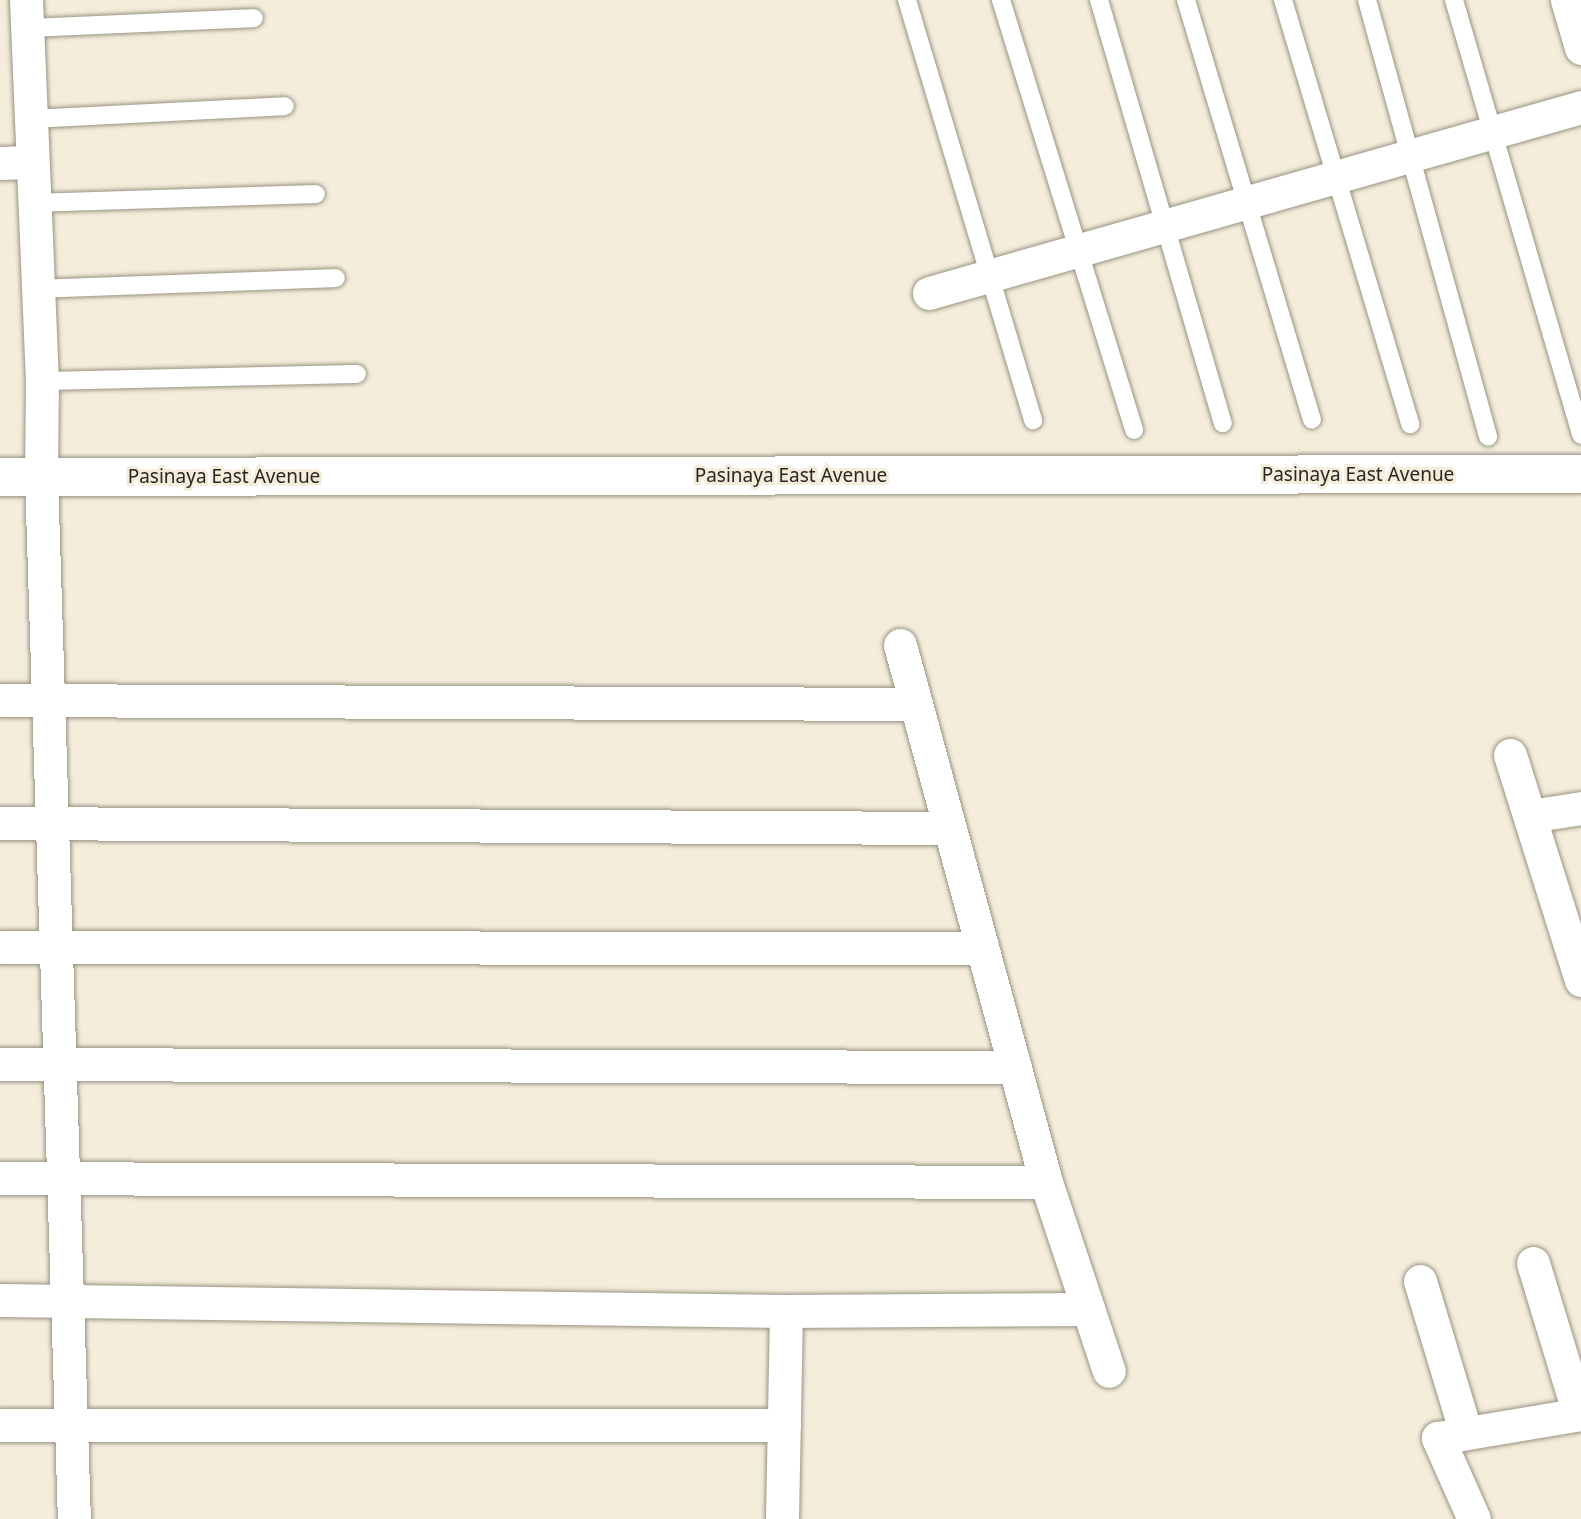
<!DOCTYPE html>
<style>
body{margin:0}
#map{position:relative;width:1581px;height:1519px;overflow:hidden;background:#f4eddb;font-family:"Noto Sans",sans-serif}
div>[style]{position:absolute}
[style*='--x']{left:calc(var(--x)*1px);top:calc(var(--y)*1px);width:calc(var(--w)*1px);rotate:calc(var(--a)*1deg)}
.roads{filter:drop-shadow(0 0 2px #999382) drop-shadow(0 0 2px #999382)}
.service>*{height:18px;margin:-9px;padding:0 9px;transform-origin:9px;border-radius:9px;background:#fff}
.minor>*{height:33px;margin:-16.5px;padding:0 16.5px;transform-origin:16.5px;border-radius:16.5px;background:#fff}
.tertiary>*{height:38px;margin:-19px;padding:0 19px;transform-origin:19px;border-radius:19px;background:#fff}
span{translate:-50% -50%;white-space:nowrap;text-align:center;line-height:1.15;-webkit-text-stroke:6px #f4eddb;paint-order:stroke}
.street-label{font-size:19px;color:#2a2720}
</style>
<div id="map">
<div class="roads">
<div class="service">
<div style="--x:907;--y:0;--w:439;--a:73.3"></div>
<div style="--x:1001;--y:0;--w:450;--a:72.8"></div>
<div style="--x:1099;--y:0;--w:441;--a:73.7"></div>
<div style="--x:1186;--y:0;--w:438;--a:73.3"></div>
<div style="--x:1283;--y:0;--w:443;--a:73.3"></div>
<div style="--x:1367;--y:0;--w:453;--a:74.5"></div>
<div style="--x:1454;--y:0;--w:453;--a:73.7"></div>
<div style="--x:27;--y:28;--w:227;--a:-2.5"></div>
<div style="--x:30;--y:119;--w:255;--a:-2.9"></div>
<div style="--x:33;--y:203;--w:283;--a:-1.8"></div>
<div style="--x:37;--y:289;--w:299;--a:-2.1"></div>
<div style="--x:42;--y:381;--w:315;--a:-1.3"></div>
</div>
<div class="minor">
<div style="--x:26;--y:0;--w:381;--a:87.6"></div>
<div style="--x:42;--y:381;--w:96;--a:90.6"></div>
<div style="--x:41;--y:477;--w:1043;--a:88.19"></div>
<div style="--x:1567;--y:0;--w:50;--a:73.7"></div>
<div style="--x:0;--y:163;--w:31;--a:-2"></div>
<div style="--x:929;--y:293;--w:678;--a:-15.92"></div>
<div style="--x:900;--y:645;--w:556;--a:74.79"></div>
<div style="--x:1046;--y:1182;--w:199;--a:71.6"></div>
<div style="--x:0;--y:700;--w:916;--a:0.25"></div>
<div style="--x:1510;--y:755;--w:236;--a:72.5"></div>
<div style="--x:1530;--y:816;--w:52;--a:-8.9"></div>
<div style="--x:0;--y:823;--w:949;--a:0.3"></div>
<div style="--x:0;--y:947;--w:982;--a:0.06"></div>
<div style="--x:0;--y:1064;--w:1015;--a:0.17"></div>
<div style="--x:0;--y:1178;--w:1046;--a:0.22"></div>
<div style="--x:1533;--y:1263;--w:158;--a:73.1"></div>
<div style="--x:1420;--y:1281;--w:159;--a:73.2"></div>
<div style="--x:0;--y:1300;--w:786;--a:0.8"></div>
<div style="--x:786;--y:1311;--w:302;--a:-0.4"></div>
<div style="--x:0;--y:1425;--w:784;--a:0"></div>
<div style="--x:782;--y:1519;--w:208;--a:-88.9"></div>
<div style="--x:1474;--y:1519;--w:89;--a:-114"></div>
<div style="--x:1438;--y:1438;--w:145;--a:-9.5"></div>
</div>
<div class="tertiary">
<div style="--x:0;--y:477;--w:1581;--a:-0.11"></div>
</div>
</div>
<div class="street-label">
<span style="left:1358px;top:475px">Pasinaya East Avenue</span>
<span style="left:791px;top:476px">Pasinaya East Avenue</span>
<span style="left:224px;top:477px">Pasinaya East Avenue</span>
</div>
</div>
